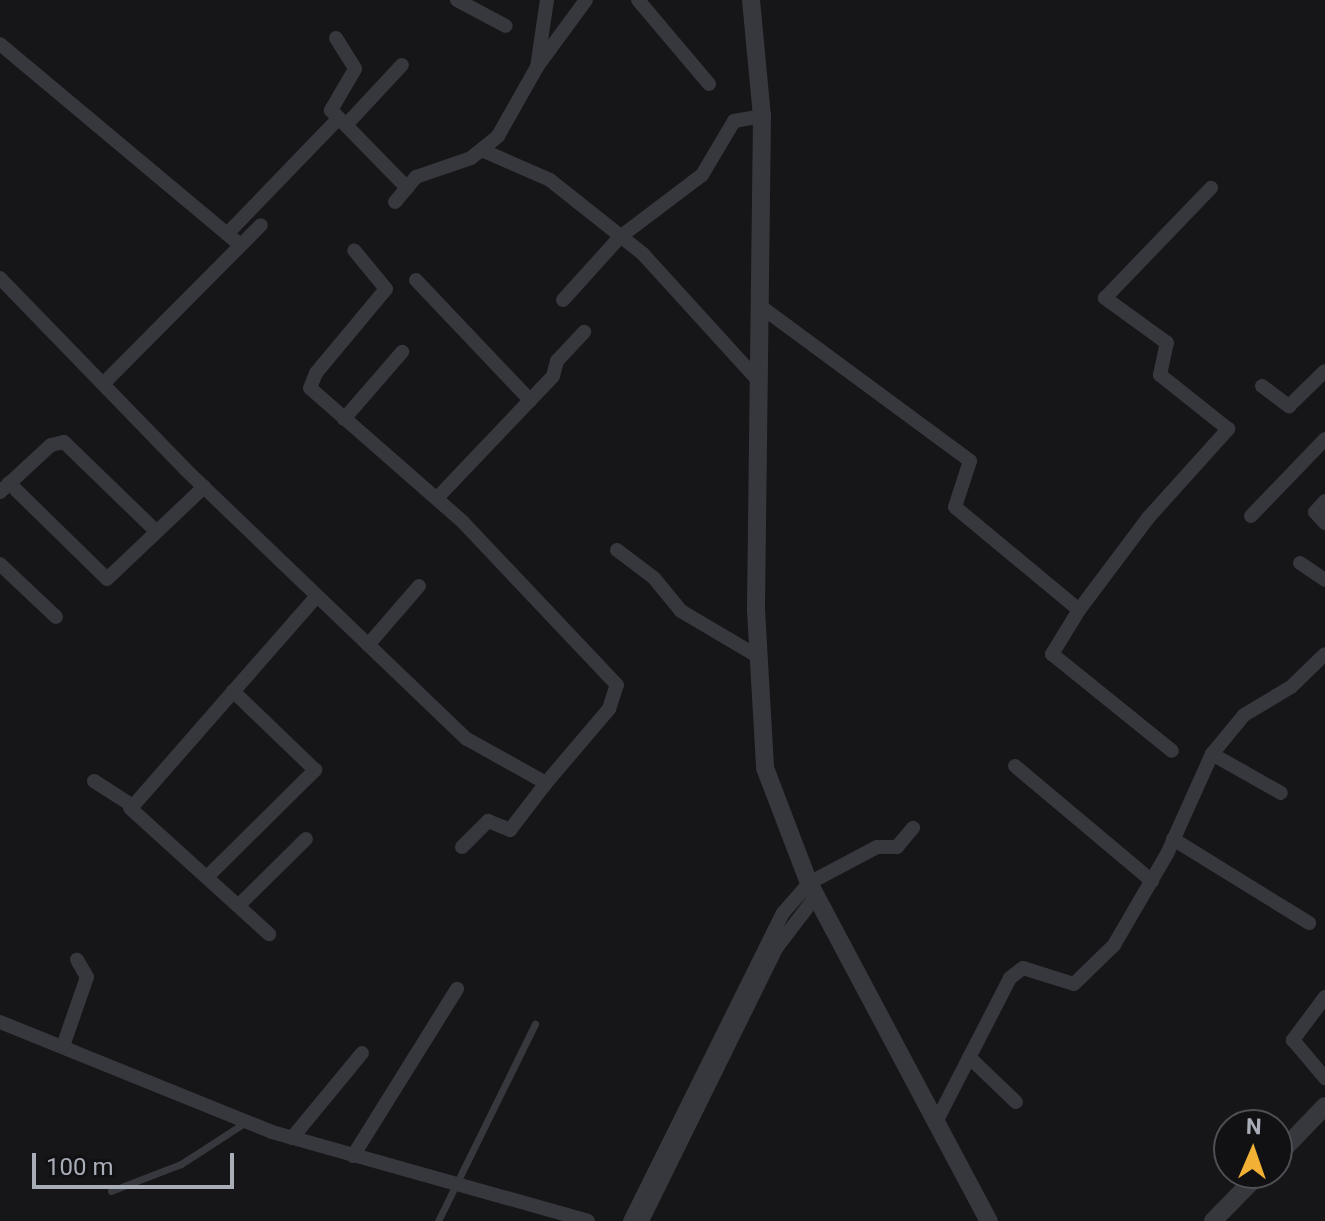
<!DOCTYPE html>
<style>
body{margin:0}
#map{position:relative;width:1325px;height:1221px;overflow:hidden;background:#161618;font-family:Roboto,sans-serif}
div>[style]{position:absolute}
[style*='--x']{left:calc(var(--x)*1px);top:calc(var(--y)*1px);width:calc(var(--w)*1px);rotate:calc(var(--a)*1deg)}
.service>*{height:7px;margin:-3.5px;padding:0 3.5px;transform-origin:3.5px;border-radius:3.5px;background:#37383d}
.minor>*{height:14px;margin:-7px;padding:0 7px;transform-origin:7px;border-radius:7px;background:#37383d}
.tertiary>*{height:18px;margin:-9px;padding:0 9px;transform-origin:9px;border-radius:9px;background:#37383d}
span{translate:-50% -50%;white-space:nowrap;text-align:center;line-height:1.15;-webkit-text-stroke:6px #111113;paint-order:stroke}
.north{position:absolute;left:1213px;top:1109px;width:80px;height:80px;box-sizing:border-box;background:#111113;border:2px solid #4d4f55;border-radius:50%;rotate:2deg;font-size:22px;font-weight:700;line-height:32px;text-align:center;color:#a8adb8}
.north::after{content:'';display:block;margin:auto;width:28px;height:36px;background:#f2b134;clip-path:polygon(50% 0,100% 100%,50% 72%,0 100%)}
.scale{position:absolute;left:32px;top:1153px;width:202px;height:36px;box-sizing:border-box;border:4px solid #a8adb8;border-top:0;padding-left:10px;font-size:24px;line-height:28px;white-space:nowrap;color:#a8adb8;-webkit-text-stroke:6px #111113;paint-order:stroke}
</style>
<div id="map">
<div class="service">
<div style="--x:111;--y:1191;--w:75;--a:-21.1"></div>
<div style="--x:181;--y:1164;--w:77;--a:-32.9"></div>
<div style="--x:438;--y:1221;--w:220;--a:-63.8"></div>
</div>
<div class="minor">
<div style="--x:457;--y:0;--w:55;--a:28"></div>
<div style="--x:638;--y:0;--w:110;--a:49.8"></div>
<div style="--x:336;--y:38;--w:36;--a:58"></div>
<div style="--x:355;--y:69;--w:48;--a:120.3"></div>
<div style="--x:331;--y:110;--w:109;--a:45.7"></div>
<div style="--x:0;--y:44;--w:313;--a:39.9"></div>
<div style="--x:539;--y:64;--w:79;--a:-53.7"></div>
<div style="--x:346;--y:125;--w:82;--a:-47"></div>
<div style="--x:484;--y:151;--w:72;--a:23.7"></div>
<div style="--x:550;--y:180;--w:119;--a:38.5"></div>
<div style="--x:643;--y:254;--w:166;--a:47.7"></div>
<div style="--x:395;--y:202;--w:33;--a:-50"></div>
<div style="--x:416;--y:177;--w:58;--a:-19.1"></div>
<div style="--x:471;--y:158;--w:35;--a:-39"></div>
<div style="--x:498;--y:136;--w:79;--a:-60.5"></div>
<div style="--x:537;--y:67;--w:68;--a:-81.5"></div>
<div style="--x:227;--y:234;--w:161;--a:-46"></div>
<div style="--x:0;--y:278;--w:267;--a:45.9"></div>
<div style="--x:186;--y:470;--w:389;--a:43.8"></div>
<div style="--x:467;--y:739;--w:90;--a:29.1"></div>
<div style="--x:546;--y:783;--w:97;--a:-49.6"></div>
<div style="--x:609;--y:709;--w:25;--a:-72"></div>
<div style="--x:617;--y:685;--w:224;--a:-133.4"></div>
<div style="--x:463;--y:522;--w:203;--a:-138.8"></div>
<div style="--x:310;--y:388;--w:16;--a:-68"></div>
<div style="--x:316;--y:373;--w:109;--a:-50.2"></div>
<div style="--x:386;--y:289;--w:50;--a:-129.4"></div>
<div style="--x:416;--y:280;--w:166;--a:46.5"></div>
<div style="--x:563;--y:300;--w:85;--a:-47.9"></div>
<div style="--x:620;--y:237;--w:103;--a:-37.1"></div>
<div style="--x:702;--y:175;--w:63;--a:-59.3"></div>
<div style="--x:734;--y:121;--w:28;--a:-10"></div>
<div style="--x:760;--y:306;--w:261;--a:36.4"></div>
<div style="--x:970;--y:461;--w:48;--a:108.1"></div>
<div style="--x:955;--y:507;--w:161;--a:39.7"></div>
<div style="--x:1079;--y:610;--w:52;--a:121.5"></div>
<div style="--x:1052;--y:654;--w:154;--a:38.9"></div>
<div style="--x:105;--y:382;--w:221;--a:-45.2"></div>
<div style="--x:1262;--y:386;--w:34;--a:37"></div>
<div style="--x:1289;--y:406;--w:50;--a:-44.2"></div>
<div style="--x:344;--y:419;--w:89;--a:-49.1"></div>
<div style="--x:9;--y:483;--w:137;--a:44.4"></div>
<div style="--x:107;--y:579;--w:134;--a:-43.5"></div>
<div style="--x:0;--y:492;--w:69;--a:-42.7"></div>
<div style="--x:51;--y:445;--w:13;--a:-13"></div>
<div style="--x:64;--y:442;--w:128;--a:44.1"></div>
<div style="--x:437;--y:498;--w:168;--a:-46.4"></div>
<div style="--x:553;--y:376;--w:16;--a:-75"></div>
<div style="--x:557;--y:361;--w:40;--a:-47"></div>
<div style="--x:1325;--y:501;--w:15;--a:132"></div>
<div style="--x:1315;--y:512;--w:15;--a:48"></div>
<div style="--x:1251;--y:516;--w:107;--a:-46.1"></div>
<div style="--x:617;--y:550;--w:46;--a:37.1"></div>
<div style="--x:654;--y:578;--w:43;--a:50.7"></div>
<div style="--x:681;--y:611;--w:88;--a:30.6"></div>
<div style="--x:1300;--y:563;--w:30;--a:34"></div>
<div style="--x:0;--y:564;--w:77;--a:43.4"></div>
<div style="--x:1079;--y:610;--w:115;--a:-53.1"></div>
<div style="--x:1148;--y:518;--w:120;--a:-48"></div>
<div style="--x:1228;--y:429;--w:87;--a:-141.5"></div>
<div style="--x:1160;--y:375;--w:33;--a:-78"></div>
<div style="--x:1167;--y:343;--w:77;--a:-144"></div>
<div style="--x:1105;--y:298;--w:153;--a:-46.1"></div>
<div style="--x:368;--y:645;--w:78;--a:-49.2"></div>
<div style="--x:1212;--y:754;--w:79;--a:29.5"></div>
<div style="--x:1015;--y:766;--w:179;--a:40"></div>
<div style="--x:94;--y:781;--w:46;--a:32.7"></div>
<div style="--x:133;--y:806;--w:279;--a:-48.8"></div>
<div style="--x:130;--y:808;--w:188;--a:42.2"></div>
<div style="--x:1173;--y:839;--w:160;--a:31.7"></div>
<div style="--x:462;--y:847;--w:37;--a:-45"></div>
<div style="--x:488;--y:821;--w:24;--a:22"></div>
<div style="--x:510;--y:830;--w:59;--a:-52.5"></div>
<div style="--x:208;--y:876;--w:151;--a:-44.7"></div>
<div style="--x:315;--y:770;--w:114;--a:-136.1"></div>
<div style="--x:239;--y:905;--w:94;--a:-44.6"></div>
<div style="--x:1325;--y:997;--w:54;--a:126.7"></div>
<div style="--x:1293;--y:1040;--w:50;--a:49.9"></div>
<div style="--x:0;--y:1022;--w:293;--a:22"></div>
<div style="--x:272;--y:1132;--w:328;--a:15.7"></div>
<div style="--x:63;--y:1046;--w:73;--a:-70.8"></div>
<div style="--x:87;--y:977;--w:20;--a:-120"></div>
<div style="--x:969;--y:1057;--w:65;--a:43.8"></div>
<div style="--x:935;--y:1124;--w:164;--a:-62.8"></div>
<div style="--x:1010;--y:978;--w:16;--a:-38"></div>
<div style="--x:1023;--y:968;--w:53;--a:17.4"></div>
<div style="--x:1074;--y:984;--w:56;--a:-44.3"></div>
<div style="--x:1114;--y:945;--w:105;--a:-59.8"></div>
<div style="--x:1167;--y:854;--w:110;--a:-65.8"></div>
<div style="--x:1212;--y:754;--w:50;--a:-50.6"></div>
<div style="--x:1244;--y:715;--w:55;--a:-30.8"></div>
<div style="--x:1291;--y:687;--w:47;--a:-44.1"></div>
<div style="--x:292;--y:1138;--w:110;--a:-50.5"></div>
<div style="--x:353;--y:1156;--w:197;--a:-58.1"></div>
<div style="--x:630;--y:1221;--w:344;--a:-63.6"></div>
<div style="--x:783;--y:913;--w:40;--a:-49"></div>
<div style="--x:809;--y:883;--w:77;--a:-27.9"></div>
<div style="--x:877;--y:847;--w:20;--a:0"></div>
<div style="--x:897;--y:847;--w:25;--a:-50"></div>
<div style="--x:642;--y:1221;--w:305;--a:-63.8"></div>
<div style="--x:777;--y:947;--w:64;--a:-52.6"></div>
</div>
<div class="tertiary">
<div style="--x:751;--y:0;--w:117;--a:84.6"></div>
<div style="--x:762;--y:116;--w:494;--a:90.7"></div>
<div style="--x:756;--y:610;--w:158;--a:86.7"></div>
<div style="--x:765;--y:768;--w:123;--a:69.1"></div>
<div style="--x:809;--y:883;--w:383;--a:62"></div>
<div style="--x:1277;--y:1156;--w:69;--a:-46.2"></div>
<div style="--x:1213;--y:1221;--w:67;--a:-45.6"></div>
</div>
<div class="north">N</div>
<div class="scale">100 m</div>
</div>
